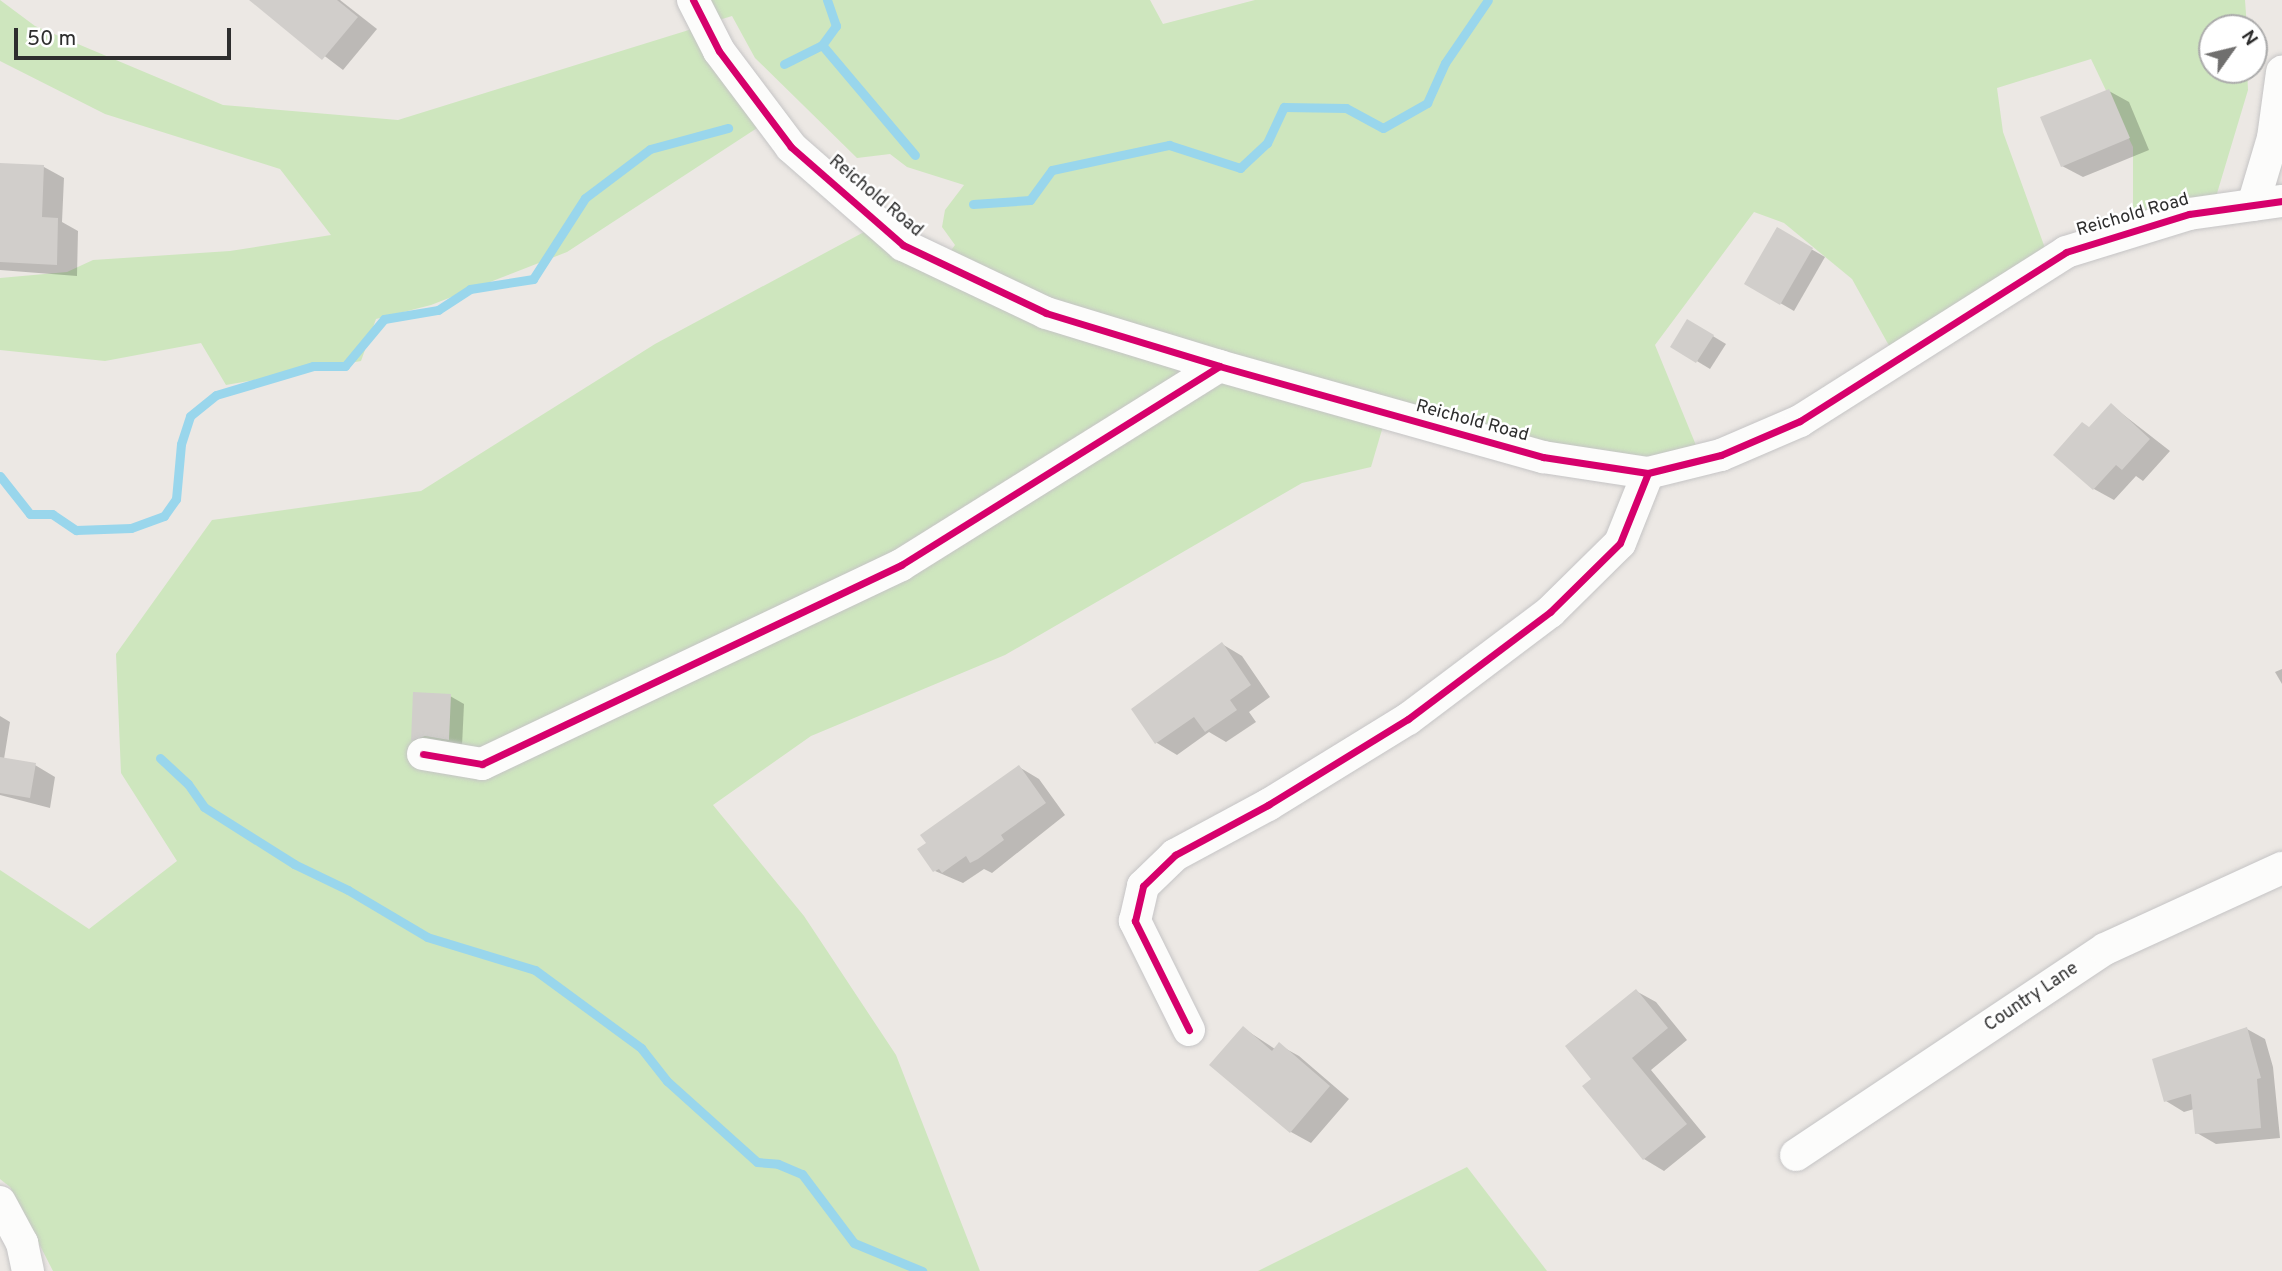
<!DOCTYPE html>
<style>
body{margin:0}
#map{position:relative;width:2282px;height:1271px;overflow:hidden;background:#ece8e4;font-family:Overpass,sans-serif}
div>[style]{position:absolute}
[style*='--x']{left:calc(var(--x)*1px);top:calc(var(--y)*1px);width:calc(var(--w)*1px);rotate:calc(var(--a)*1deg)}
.green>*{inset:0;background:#cee6be}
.shadow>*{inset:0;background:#0003}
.stream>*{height:9px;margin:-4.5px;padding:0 4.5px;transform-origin:4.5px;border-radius:4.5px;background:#99d6ec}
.building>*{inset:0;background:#d1cecb}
.roads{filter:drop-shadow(0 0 2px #c5c4c5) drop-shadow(0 0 2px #c5c4c5)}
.minor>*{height:32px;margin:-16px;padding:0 16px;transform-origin:16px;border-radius:16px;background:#fcfcfb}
.cycleway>*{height:7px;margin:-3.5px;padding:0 3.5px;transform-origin:3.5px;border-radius:3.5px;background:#d6006c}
span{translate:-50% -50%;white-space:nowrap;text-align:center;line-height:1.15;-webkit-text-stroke:5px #fff;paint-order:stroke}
.street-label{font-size:18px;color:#2e2e2e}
.north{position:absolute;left:2198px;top:14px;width:70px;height:70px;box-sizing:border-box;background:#fff;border:2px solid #ababab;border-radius:50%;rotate:56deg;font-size:19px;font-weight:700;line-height:28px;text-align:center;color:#2e2e2e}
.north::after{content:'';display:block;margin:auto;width:24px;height:32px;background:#706f6e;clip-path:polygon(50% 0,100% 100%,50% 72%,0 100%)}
.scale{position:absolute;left:14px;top:28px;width:217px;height:32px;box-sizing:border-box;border:4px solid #2e2e2e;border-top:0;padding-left:9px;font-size:21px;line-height:24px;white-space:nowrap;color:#2e2e2e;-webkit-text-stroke:5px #fff;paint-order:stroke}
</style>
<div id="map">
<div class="green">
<div style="clip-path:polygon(0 0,35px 26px,223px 105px,398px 120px,705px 25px,693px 0,1150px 0,1163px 24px,1255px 0,2245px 0,2247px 28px,2212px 28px,2212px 70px,2247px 70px,2248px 90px,2212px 210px,2133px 232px,2133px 147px,2091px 59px,1997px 88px,2003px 132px,2050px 262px,1897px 360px,1852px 279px,1784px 223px,1754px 212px,1655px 345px,1702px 460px,1648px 473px,1386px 416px,1371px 467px,1302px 483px,1005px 655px,811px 736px,713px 805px,804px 916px,896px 1055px,980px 1271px,53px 1271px,10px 1187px,0 1179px,0 870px,89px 929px,177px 861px,121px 773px,116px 654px,212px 520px,421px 491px,655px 344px,879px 224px,942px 263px,955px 245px,942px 227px,945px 210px,964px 185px,907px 167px,890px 154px,857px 158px,755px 58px,732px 16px,706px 24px,771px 119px,567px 252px,431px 305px,376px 319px,361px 361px,226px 385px,201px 343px,105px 361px,0 350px,0 278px,67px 272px,93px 260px,230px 251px,331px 235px,280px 169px,105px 114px,0 61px)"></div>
<div style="clip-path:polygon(1467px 1167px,1547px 1271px,1258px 1271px)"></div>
</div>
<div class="shadow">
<div style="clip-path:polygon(251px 0,340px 0,377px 29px,343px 70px)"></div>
<div style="clip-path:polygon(2109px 91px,2129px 102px,2149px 150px,2083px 177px,2062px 166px)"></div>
<div style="clip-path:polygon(0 165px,44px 167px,64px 178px,62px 222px,78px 231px,77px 276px,0 270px)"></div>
<div style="clip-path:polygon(1778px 230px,1825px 257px,1794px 311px,1746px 283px)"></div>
<div style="clip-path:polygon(1688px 321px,1726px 344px,1710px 369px,1672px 346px)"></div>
<div style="clip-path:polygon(2111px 405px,2170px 451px,2143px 481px,2136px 476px,2114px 500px,2094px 489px,2090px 429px)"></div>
<div style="clip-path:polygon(1222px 644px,1242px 656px,1270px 697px,1249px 712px,1256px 722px,1226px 742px,1209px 732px,1177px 755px,1157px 743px,1133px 709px)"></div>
<div style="clip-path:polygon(2282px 669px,2282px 684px,2275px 672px)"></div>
<div style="clip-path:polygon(450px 696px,464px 704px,462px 746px,426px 747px,413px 740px)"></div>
<div style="clip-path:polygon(0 716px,10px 722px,4px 759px,35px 765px,55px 777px,50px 808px,0 795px)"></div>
<div style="clip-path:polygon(1019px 767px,1039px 779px,1065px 815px,992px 873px,984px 869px,963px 883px,935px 871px)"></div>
<div style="clip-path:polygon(1636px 991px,1656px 1002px,1687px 1040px,1651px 1070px,1706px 1137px,1664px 1171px,1644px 1159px,1593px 1079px)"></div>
<div style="clip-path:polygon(1243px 1028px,1275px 1049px,1279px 1045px,1299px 1056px,1349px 1099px,1311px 1143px,1291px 1132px)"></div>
<div style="clip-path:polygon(2247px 1029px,2265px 1039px,2273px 1067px,2280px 1138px,2216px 1144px,2197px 1133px,2194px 1109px,2184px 1112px,2166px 1101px)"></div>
</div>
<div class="stream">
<div style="--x:822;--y:45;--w:144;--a:49.8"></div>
<div style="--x:784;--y:64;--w:42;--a:-26.6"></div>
<div style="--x:822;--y:45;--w:24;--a:-54"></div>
<div style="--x:836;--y:26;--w:28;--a:-109"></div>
<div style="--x:973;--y:204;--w:57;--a:-4"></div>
<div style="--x:1030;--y:200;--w:37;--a:-54"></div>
<div style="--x:1052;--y:170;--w:120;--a:-12.1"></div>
<div style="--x:1169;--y:145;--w:75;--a:17.9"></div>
<div style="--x:1240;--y:168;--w:37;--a:-43"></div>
<div style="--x:1267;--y:143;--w:40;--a:-65"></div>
<div style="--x:1284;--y:107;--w:62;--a:0.9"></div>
<div style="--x:1346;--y:108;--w:42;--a:28.4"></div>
<div style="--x:1383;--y:128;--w:51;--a:-29.6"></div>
<div style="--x:1427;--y:103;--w:44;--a:-65.8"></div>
<div style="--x:1445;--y:63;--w:76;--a:-55.7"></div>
<div style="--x:0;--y:476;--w:48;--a:51.7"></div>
<div style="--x:30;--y:514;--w:22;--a:0"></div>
<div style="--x:52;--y:514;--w:29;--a:34"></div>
<div style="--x:76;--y:530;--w:55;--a:-2.1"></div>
<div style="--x:131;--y:528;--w:35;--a:-20"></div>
<div style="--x:164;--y:516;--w:21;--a:-55"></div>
<div style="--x:176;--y:499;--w:55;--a:-84.8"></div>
<div style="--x:181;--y:444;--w:29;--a:-72"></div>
<div style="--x:190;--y:416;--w:33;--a:-39"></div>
<div style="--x:216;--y:395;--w:101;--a:-16.6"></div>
<div style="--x:313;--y:366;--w:32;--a:0"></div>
<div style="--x:345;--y:366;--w:61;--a:-50.3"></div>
<div style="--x:384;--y:319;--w:55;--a:-9.5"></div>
<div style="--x:438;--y:310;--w:38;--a:-33"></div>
<div style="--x:470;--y:289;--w:64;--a:-9"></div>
<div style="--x:533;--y:279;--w:96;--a:-57.3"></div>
<div style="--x:585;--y:198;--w:81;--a:-37"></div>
<div style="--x:650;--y:149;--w:81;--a:-15.1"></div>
<div style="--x:160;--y:758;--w:38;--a:43"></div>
<div style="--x:188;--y:784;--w:28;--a:55"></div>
<div style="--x:204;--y:807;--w:107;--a:32.3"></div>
<div style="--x:294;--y:864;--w:60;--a:25.7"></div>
<div style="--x:348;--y:890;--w:92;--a:30.7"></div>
<div style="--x:427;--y:937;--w:113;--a:17"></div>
<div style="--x:535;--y:970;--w:132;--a:36.3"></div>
<div style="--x:641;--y:1048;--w:42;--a:51.8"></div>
<div style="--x:667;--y:1081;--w:121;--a:42"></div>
<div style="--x:757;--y:1162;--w:21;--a:5"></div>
<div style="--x:778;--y:1164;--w:26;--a:23"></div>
<div style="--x:802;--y:1174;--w:86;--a:53"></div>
<div style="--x:854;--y:1243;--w:74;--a:22.4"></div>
</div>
<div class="building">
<div style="clip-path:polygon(249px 0,337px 0,358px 17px,322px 60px)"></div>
<div style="clip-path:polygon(2109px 89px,2130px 138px,2061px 167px,2040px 117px)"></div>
<div style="clip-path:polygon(0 163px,44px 165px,42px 217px,58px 218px,57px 265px,0 262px)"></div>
<div style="clip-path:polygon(1777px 227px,1813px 248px,1780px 305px,1744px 284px)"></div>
<div style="clip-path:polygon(1687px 319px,1714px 335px,1696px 363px,1670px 347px)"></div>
<div style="clip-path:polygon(2111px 403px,2150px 439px,2122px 470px,2116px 465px,2093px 490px,2053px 455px,2082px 422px,2089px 427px)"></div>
<div style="clip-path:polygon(1222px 642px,1251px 685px,1230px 700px,1237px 710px,1205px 732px,1194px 717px,1155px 744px,1131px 709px)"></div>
<div style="clip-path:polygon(413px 692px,451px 694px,449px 740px,425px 736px,411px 741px)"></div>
<div style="clip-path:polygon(0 757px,36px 763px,30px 798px,0 793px)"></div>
<div style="clip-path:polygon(1019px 765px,1046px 803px,1001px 835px,1004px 840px,978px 859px,970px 863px,966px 856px,942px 873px,939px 869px,933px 872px,917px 849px,926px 843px,920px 835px)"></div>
<div style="clip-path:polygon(1636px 989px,1668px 1028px,1632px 1058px,1687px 1124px,1643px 1160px,1582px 1086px,1591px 1079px,1565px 1046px)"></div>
<div style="clip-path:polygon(1243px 1026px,1272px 1051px,1279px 1042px,1330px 1086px,1290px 1133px,1209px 1065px)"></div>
<div style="clip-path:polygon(2247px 1027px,2261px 1078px,2257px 1079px,2261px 1128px,2195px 1134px,2191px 1094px,2164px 1102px,2152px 1059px)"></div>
</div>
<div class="roads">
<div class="minor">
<div style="--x:693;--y:0;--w:57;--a:63"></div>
<div style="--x:719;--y:51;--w:120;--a:53.1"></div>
<div style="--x:791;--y:147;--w:149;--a:41.2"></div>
<div style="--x:903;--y:245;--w:158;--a:25.4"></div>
<div style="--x:1046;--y:313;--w:181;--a:17"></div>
<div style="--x:1219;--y:366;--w:337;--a:15.7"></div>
<div style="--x:1543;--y:457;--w:106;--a:8.7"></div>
<div style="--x:1648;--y:473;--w:75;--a:-13.9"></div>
<div style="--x:1721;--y:455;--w:86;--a:-23.3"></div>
<div style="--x:1800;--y:421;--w:315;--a:-32.4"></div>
<div style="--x:2066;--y:252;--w:129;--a:-17.2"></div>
<div style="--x:2189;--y:214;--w:94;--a:-8"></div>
<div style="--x:2253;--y:205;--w:70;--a:-73.4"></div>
<div style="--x:2273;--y:138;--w:67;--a:-82.2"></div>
<div style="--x:423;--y:754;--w:60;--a:9.6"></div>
<div style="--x:482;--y:764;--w:464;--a:-25.4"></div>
<div style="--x:901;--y:565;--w:375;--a:-32"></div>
<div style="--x:1189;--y:1030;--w:122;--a:-116.4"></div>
<div style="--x:1135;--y:921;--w:36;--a:-77"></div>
<div style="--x:1143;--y:886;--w:45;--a:-44.1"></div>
<div style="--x:1175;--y:855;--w:106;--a:-28.3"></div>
<div style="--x:1268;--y:805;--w:164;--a:-31.6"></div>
<div style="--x:1408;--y:719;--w:178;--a:-37"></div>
<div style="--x:1550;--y:612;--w:98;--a:-44.6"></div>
<div style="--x:1620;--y:543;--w:75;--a:-68.2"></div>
<div style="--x:1796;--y:1155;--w:371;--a:-33.7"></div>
<div style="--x:2105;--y:949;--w:195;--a:-24.6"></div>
<div style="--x:0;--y:1202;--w:47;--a:61.8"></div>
<div style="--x:22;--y:1243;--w:29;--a:78"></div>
</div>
</div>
<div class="cycleway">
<div style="--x:693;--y:0;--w:57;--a:63"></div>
<div style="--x:719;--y:51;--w:120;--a:53.1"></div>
<div style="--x:791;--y:147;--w:149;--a:41.2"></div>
<div style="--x:903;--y:245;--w:158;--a:25.4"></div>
<div style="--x:1046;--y:313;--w:181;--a:17"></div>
<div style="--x:1219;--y:366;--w:337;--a:15.7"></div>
<div style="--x:1543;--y:457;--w:106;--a:8.7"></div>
<div style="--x:1648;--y:473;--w:75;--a:-13.9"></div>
<div style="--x:1721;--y:455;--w:86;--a:-23.3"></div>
<div style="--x:1800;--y:421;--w:315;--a:-32.4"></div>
<div style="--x:2066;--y:252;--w:129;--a:-17.2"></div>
<div style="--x:2189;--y:214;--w:94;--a:-8"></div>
<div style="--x:423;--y:754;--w:60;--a:9.6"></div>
<div style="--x:482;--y:764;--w:464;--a:-25.4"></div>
<div style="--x:901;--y:565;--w:375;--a:-32"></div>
<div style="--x:1189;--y:1030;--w:122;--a:-116.4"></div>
<div style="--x:1135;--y:921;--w:36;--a:-77"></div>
<div style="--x:1143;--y:886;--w:45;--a:-44.1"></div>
<div style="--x:1175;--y:855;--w:106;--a:-28.3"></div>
<div style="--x:1268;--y:805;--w:164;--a:-31.6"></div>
<div style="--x:1408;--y:719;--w:178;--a:-37"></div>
<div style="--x:1550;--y:612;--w:98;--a:-44.6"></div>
<div style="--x:1620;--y:543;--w:75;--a:-68.2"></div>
</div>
<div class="street-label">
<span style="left:875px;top:197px;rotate:40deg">Reichold Road</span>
<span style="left:2133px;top:216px;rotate:-16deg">Reichold Road</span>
<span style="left:1472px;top:422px;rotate:15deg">Reichold Road</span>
<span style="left:2032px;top:998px;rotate:-34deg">Country Lane</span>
</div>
<div class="north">N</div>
<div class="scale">50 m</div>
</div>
